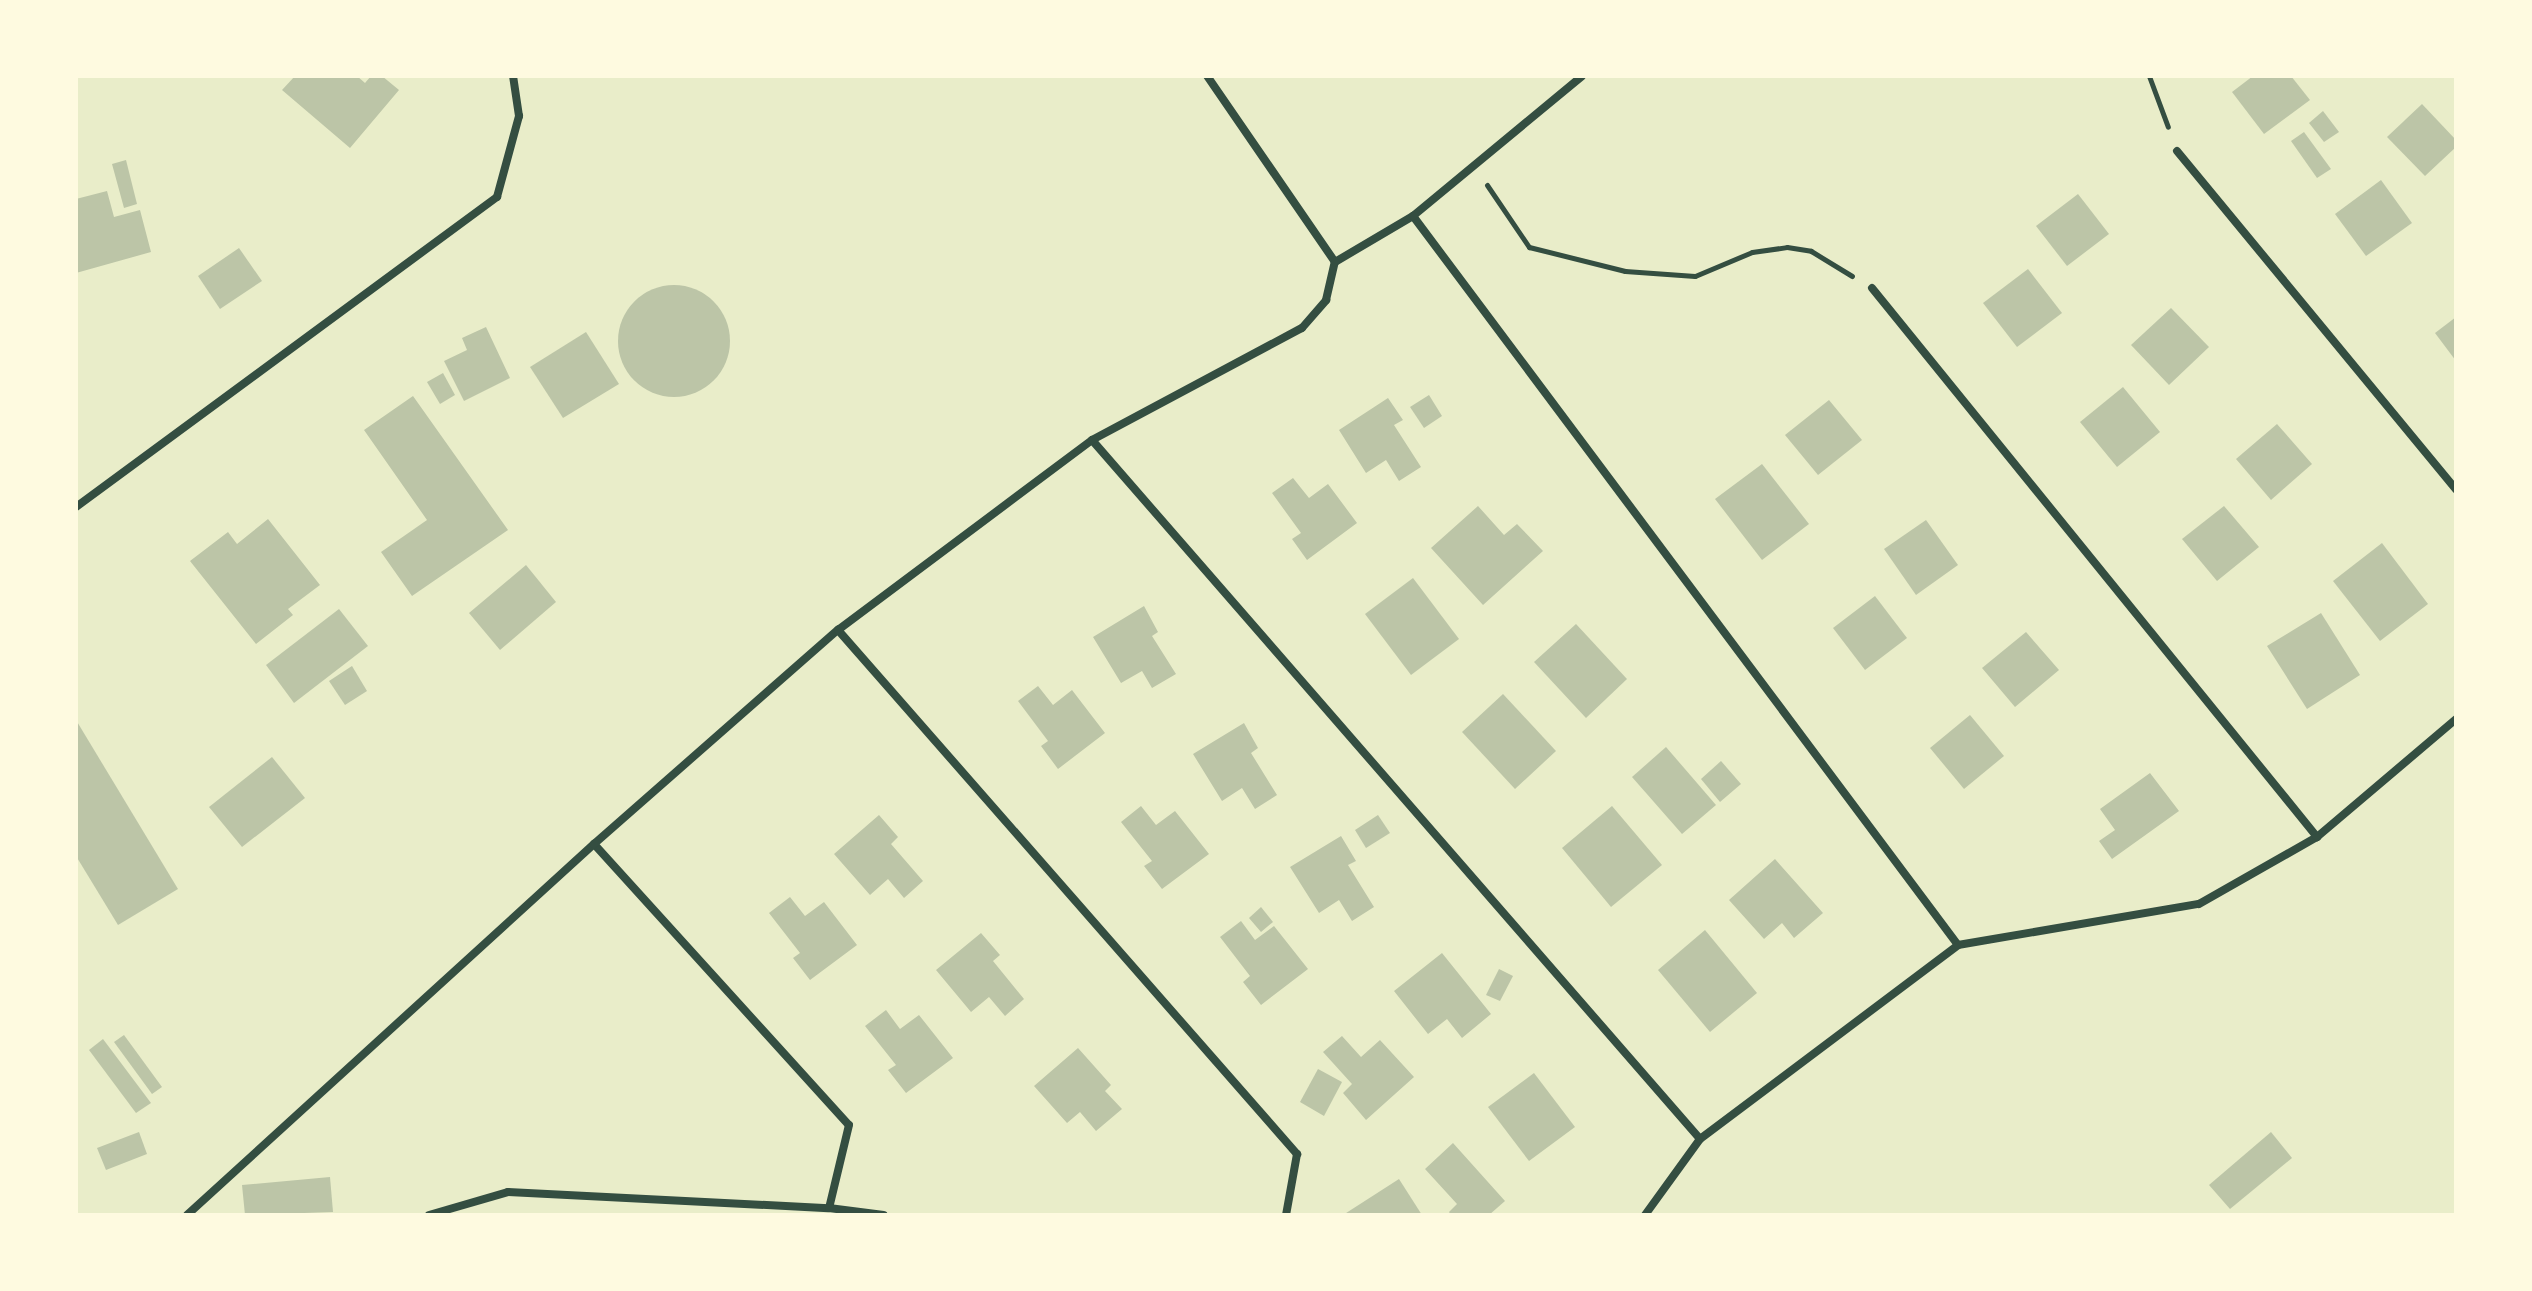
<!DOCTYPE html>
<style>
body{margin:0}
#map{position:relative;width:2532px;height:1291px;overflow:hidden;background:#e9edc9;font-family:"DejaVu Sans",sans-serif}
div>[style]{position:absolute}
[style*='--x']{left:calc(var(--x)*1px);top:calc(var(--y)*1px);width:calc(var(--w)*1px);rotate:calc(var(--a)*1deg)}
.building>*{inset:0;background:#bcc5a7}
.round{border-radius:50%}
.path>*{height:5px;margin:-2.5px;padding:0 2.5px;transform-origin:2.5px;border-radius:2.5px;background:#344e41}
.minor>*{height:8px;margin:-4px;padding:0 4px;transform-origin:4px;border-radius:4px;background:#344e41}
span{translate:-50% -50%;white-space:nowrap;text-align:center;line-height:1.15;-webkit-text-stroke:8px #fefae0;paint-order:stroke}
.frame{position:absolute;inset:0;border:78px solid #fefae0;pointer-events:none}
</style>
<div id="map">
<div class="building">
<div style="clip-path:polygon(295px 76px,357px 76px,365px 83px,371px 76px,382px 76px,399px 90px,350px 148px,282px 90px)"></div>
<div style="clip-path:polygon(2253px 76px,2291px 76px,2310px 100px,2264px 134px,2232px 92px)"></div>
<div style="clip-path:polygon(2422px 104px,2456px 140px,2456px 147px,2425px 176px,2387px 137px)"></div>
<div style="clip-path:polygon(2323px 111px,2339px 132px,2324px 142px,2309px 123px)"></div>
<div style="clip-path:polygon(2304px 132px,2331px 169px,2317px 178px,2291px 141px)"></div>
<div style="clip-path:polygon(126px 160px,137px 204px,124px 208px,112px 164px)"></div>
<div style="clip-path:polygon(2381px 180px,2412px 223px,2366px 256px,2335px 214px)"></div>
<div style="clip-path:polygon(107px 191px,114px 217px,140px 210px,151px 252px,76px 273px,76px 199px)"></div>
<div style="clip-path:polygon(2078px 194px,2109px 234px,2067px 266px,2036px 226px)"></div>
<div style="clip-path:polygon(239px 248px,262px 281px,220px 309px,198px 276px)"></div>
<div style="clip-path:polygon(2028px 269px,2062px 313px,2017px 347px,1983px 303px)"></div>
<div class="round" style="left:618px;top:285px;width:112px;height:112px"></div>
<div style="clip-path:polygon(2171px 308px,2209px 347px,2169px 385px,2131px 345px)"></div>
<div style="clip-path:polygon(2456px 317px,2456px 361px,2435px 333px)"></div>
<div style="clip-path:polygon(486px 327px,510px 378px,464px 401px,444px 361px,467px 350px,462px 338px)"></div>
<div style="clip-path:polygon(586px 332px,619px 384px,563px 418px,530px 367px)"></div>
<div style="clip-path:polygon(443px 373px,455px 395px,440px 404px,427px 382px)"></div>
<div style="clip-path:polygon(2123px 387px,2160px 432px,2117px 467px,2080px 422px)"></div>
<div style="clip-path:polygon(1429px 395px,1442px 416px,1424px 428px,1410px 407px)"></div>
<div style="clip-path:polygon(413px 396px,508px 530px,412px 596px,381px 552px,427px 520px,364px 430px)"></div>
<div style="clip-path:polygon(1388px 398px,1403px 420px,1394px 425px,1421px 467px,1399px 481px,1386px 460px,1366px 473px,1339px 430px)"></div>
<div style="clip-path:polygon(1829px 400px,1862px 440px,1818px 475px,1785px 435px)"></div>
<div style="clip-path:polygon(2277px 424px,2312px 464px,2271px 500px,2236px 459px)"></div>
<div style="clip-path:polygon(1762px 464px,1809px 524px,1762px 560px,1715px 499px)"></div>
<div style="clip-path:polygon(1293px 478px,1309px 498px,1328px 484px,1357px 523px,1307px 560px,1292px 539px,1301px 533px,1272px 493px)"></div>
<div style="clip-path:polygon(1478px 506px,1504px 535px,1517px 524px,1543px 551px,1483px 605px,1431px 548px)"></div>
<div style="clip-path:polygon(2224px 506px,2259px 547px,2217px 581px,2182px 539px)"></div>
<div style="clip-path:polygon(268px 519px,320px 585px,288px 609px,293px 615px,256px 644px,190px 561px,228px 532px,237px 544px)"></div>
<div style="clip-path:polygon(1926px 520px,1958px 565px,1916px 595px,1884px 549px)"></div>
<div style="clip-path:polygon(2382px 543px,2428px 604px,2380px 641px,2333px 581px)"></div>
<div style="clip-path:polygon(526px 565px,556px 602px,500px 650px,469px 613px)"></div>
<div style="clip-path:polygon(1413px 578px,1459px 639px,1411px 675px,1365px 614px)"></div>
<div style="clip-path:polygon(1875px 596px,1907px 638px,1865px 670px,1833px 628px)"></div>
<div style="clip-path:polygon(1144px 606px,1158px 632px,1152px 636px,1176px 674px,1152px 688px,1142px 671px,1121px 683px,1093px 637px)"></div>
<div style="clip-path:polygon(339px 609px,368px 646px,294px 703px,266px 665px)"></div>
<div style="clip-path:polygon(2321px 613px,2360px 675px,2307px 709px,2267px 646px)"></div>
<div style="clip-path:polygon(1576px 624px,1627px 679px,1586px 718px,1534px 662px)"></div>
<div style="clip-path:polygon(2026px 632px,2059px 670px,2015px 707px,1982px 668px)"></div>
<div style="clip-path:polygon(352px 666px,367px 691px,345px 705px,329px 681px)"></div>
<div style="clip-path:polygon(1038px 686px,1053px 705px,1072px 690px,1105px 733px,1058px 769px,1041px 746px,1048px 741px,1018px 701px)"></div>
<div style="clip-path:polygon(1503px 694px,1556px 751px,1515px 789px,1462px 732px)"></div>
<div style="clip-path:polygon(1970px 715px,2004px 756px,1964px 789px,1930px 748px)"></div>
<div style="clip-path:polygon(76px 720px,178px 889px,118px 925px,76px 856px)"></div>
<div style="clip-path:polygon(1244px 723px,1258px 748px,1251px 753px,1277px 795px,1255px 809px,1242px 788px,1222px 801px,1193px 754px)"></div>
<div style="clip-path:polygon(1666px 747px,1716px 805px,1682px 834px,1632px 777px)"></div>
<div style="clip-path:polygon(272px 757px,305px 798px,242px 847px,209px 807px)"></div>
<div style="clip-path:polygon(1721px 761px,1741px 784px,1720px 802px,1701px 779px)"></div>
<div style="clip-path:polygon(2150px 773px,2179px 811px,2112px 859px,2099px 841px,2115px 830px,2100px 809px)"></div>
<div style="clip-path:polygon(1141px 806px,1156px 825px,1175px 811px,1209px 854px,1162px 889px,1144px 866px,1152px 861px,1121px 822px)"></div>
<div style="clip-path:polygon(1612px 806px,1662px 865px,1611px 907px,1562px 848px)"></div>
<div style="clip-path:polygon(879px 815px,898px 837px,891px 844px,923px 881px,904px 898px,888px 879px,870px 895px,834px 854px)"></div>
<div style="clip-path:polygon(1378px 815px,1390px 833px,1366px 848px,1355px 830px)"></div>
<div style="clip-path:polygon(1341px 836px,1356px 861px,1348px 865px,1374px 907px,1352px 921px,1339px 900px,1319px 913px,1290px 867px)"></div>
<div style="clip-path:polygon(1775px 859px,1823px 913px,1794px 938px,1782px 923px,1764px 939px,1729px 900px)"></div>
<div style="clip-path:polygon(790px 897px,805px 916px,824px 902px,857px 945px,810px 980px,793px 958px,800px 953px,769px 913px)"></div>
<div style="clip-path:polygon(1261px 907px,1273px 922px,1261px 932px,1249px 918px)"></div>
<div style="clip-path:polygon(1241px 921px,1255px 940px,1274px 926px,1308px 969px,1261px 1005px,1243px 982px,1250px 976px,1220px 937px)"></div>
<div style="clip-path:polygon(1705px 930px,1757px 993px,1710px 1032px,1658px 970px)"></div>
<div style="clip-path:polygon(981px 933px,1000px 955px,993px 961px,1024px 999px,1005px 1016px,989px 997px,971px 1012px,936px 970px)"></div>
<div style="clip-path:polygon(1442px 953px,1491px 1014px,1462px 1038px,1447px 1019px,1428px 1034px,1394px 991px)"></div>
<div style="clip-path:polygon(1499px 969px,1513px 976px,1500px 1001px,1486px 995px)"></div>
<div style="clip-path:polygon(886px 1010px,900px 1029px,919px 1015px,953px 1058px,906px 1093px,888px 1070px,896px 1065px,865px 1026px)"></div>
<div style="clip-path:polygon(124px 1035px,162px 1087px,152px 1094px,114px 1042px)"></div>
<div style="clip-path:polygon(1342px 1036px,1361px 1057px,1380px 1040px,1414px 1077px,1366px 1120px,1343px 1093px,1352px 1084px,1323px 1052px)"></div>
<div style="clip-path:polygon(103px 1039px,151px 1103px,136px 1113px,89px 1050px)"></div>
<div style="clip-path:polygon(1078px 1048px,1111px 1085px,1105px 1091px,1122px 1109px,1096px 1131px,1080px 1112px,1067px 1123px,1034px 1086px)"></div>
<div style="clip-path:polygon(1318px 1069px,1342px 1082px,1324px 1116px,1300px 1102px)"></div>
<div style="clip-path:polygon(1534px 1073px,1575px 1127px,1529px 1161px,1488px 1107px)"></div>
<div style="clip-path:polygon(139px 1132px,147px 1154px,106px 1170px,97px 1148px)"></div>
<div style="clip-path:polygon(2271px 1132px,2292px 1158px,2230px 1209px,2209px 1185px)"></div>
<div style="clip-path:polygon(1453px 1143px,1505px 1201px,1489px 1215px,1451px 1215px,1449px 1212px,1457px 1204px,1425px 1169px)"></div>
<div style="clip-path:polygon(330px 1177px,333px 1212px,245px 1215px,242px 1185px)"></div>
<div style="clip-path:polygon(1399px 1179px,1422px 1215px,1343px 1215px)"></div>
</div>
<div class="path">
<div style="--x:2149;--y:76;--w:54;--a:69.6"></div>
<div style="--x:1487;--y:185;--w:75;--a:55.9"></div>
<div style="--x:1529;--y:247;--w:99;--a:14"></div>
<div style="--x:1625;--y:271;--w:70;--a:4.1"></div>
<div style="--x:1695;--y:276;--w:62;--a:-22.8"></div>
<div style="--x:1752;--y:252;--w:35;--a:-8"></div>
<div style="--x:1787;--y:247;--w:24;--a:9"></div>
<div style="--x:1811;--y:251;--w:48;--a:31.4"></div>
</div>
<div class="minor">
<div style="--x:2177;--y:151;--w:439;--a:50.5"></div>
<div style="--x:1413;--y:216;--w:910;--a:53.22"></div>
<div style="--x:1335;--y:262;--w:91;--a:-30.5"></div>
<div style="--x:1413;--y:216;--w:219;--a:-39.6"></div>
<div style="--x:1872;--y:288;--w:707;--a:50.97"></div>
<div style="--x:1092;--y:440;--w:926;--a:48.98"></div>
<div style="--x:76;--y:507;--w:523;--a:-36.37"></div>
<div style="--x:497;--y:197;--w:84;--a:-74.8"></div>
<div style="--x:519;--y:116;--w:40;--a:-98.5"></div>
<div style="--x:838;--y:630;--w:697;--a:48.78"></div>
<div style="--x:1297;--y:1154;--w:62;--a:100.2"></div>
<div style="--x:594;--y:844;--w:379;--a:47.8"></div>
<div style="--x:849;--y:1125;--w:85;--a:103.5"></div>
<div style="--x:187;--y:1215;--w:551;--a:-42.35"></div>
<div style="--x:594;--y:844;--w:325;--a:-41.3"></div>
<div style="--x:838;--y:630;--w:317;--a:-36.8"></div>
<div style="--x:1092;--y:440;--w:238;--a:-28.1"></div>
<div style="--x:1302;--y:328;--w:37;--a:-49"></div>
<div style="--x:1326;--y:300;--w:39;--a:-77"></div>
<div style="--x:1335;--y:262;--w:226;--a:-124.5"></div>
<div style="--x:429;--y:1215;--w:82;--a:-16.2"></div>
<div style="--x:508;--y:1192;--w:321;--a:2.9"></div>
<div style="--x:829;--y:1208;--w:55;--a:7.3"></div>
<div style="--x:1645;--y:1215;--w:94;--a:-54.1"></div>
<div style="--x:1700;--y:1139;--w:323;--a:-36.9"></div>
<div style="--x:1958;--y:945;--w:244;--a:-9.7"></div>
<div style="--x:2199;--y:904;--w:136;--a:-29.6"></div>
<div style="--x:2317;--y:837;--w:182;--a:-40.3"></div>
</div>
<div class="frame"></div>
</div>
